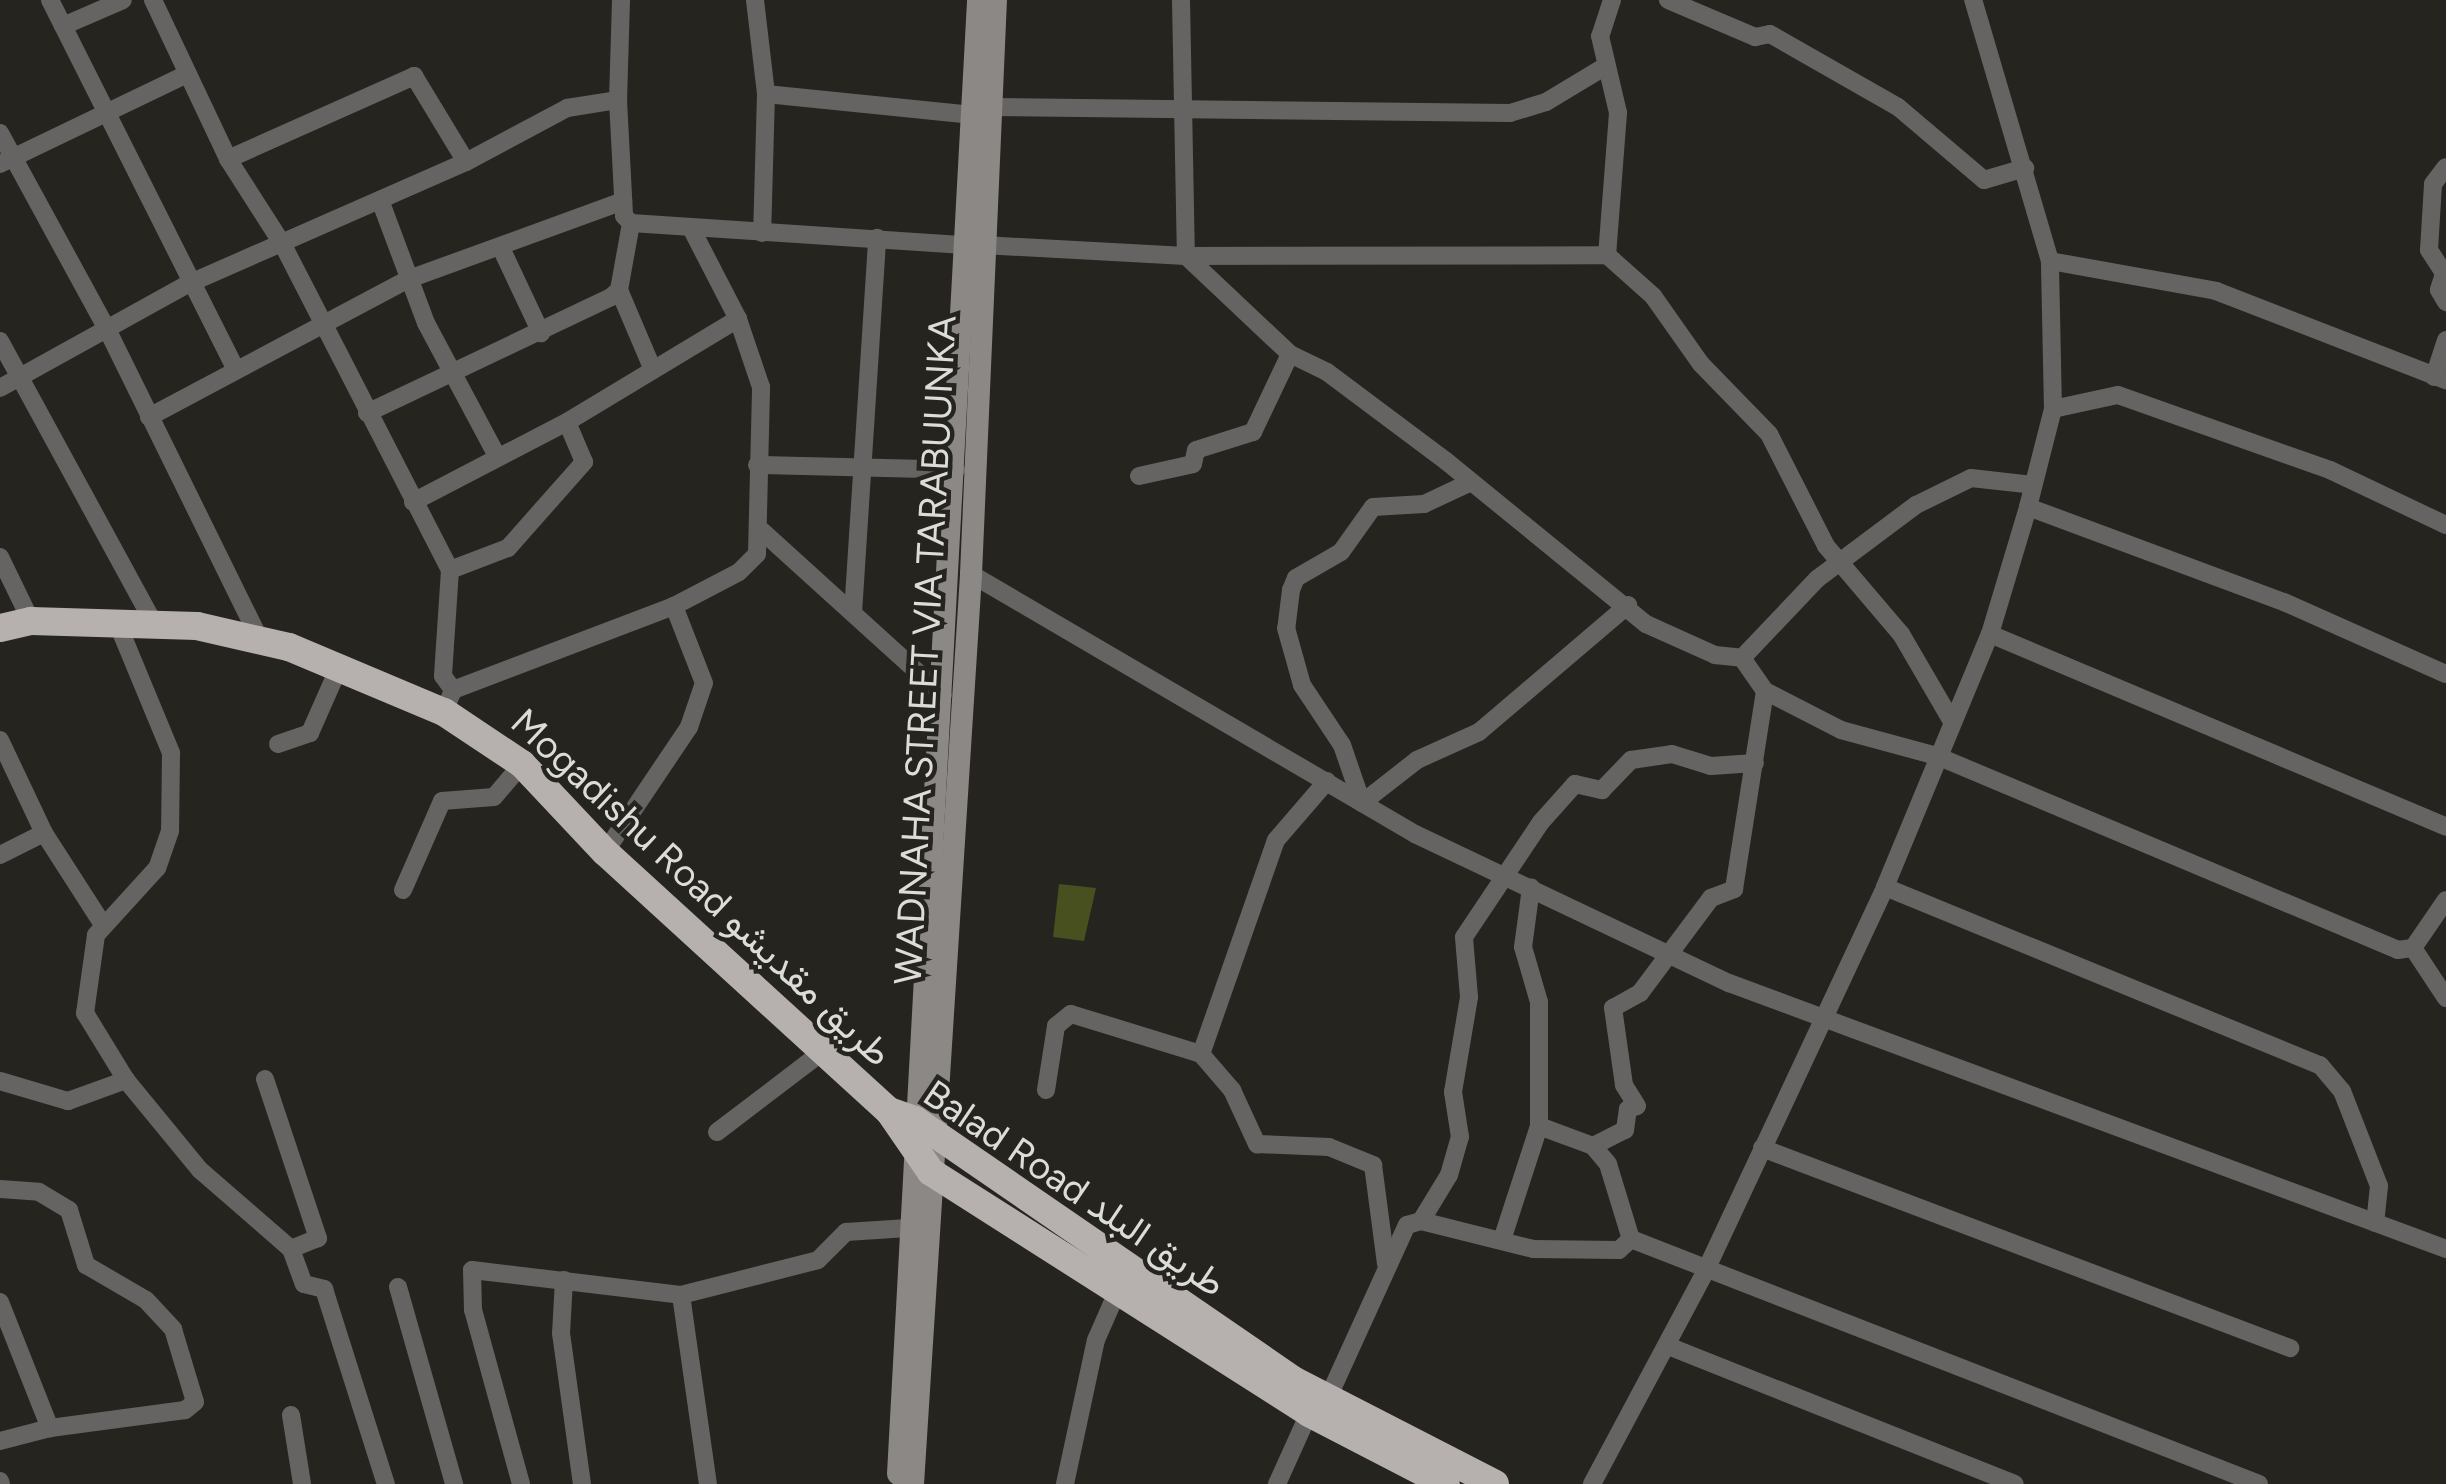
<!DOCTYPE html>
<meta charset="utf-8">
<style>
body{margin:0}
#map{position:relative;width:2446px;height:1484px;overflow:hidden;background:#25241f;font-family:Figtree,Vazirmatn,sans-serif}
div>[style]{position:absolute}
[style*='--x']{left:calc(var(--x)*1px);top:calc(var(--y)*1px);width:calc(var(--w)*1px);rotate:calc(var(--a)*1deg)}
.green>*{inset:0;background:#485020}
.minor>*{height:18px;margin:-9px;padding:0 9px;transform-origin:9px;border-radius:9px;background:#666463}
.secondary>*{height:22px;margin:-11px;padding:0 11px;transform-origin:11px;border-radius:11px;background:#8c8886}
.trunk>*{height:28px;margin:-14px;padding:0 14px;transform-origin:14px;border-radius:14px;background:#b6b0ae}
span{translate:-50% -50%;white-space:nowrap;text-align:center;line-height:1.15;-webkit-text-stroke:9px #25241f;paint-order:stroke}
.street-label{font-size:38px;color:#dcdcd9}
</style>
<div id="map">
<div class="green">
<div style="clip-path:polygon(1059px 884px,1096px 888px,1084px 941px,1053px 937px)"></div>
</div>
<div class="minor">
<div style="--x:50;--y:0;--w:414;--a:63.3"></div>
<div style="--x:153;--y:0;--w:176;--a:64.7"></div>
<div style="--x:228;--y:159;--w:102;--a:57.4"></div>
<div style="--x:283;--y:245;--w:365;--a:62.8"></div>
<div style="--x:450;--y:570;--w:106;--a:93.8"></div>
<div style="--x:443;--y:676;--w:17;--a:54"></div>
<div style="--x:453;--y:690;--w:24;--a:112"></div>
<div style="--x:621;--y:0;--w:100;--a:91.7"></div>
<div style="--x:618;--y:100;--w:116;--a:87"></div>
<div style="--x:624;--y:216;--w:10;--a:45"></div>
<div style="--x:631;--y:223;--w:334;--a:3.8"></div>
<div style="--x:755;--y:0;--w:95;--a:83.3"></div>
<div style="--x:766;--y:94;--w:139;--a:91.6"></div>
<div style="--x:1181;--y:0;--w:256;--a:88.9"></div>
<div style="--x:1186;--y:256;--w:143;--a:43.3"></div>
<div style="--x:1290;--y:354;--w:41;--a:25.9"></div>
<div style="--x:1327;--y:372;--w:149;--a:36.8"></div>
<div style="--x:1446;--y:461;--w:258;--a:39.2"></div>
<div style="--x:1646;--y:624;--w:76;--a:24.2"></div>
<div style="--x:1715;--y:655;--w:27;--a:6"></div>
<div style="--x:1742;--y:658;--w:40;--a:55.1"></div>
<div style="--x:1765;--y:691;--w:85;--a:27.2"></div>
<div style="--x:1841;--y:730;--w:99;--a:15.2"></div>
<div style="--x:1937;--y:756;--w:500;--a:22.82"></div>
<div style="--x:2398;--y:950;--w:15;--a:-8"></div>
<div style="--x:2413;--y:948;--w:58;--a:-55.5"></div>
<div style="--x:1612;--y:0;--w:38;--a:108"></div>
<div style="--x:1600;--y:36;--w:79;--a:76.8"></div>
<div style="--x:1618;--y:113;--w:142;--a:94.4"></div>
<div style="--x:1607;--y:255;--w:62;--a:41.7"></div>
<div style="--x:1653;--y:296;--w:83;--a:54.8"></div>
<div style="--x:1701;--y:364;--w:98;--a:45.8"></div>
<div style="--x:1769;--y:434;--w:126;--a:63"></div>
<div style="--x:1826;--y:546;--w:116;--a:49.6"></div>
<div style="--x:1901;--y:634;--w:99;--a:59.8"></div>
<div style="--x:1668;--y:0;--w:95;--a:23"></div>
<div style="--x:1755;--y:37;--w:15;--a:-11"></div>
<div style="--x:1770;--y:34;--w:147;--a:29.7"></div>
<div style="--x:1898;--y:107;--w:113;--a:40.3"></div>
<div style="--x:1984;--y:180;--w:43;--a:-16.3"></div>
<div style="--x:63;--y:26;--w:65;--a:-23.4"></div>
<div style="--x:766;--y:94;--w:208;--a:5.8"></div>
<div style="--x:989;--y:107;--w:521;--a:0.66"></div>
<div style="--x:1510;--y:113;--w:38;--a:-17"></div>
<div style="--x:1546;--y:102;--w:64;--a:-31"></div>
<div style="--x:0;--y:133;--w:223;--a:61.4"></div>
<div style="--x:107;--y:329;--w:344;--a:63.8"></div>
<div style="--x:228;--y:159;--w:204;--a:-24"></div>
<div style="--x:414;--y:76;--w:100;--a:58.8"></div>
<div style="--x:0;--y:164;--w:205;--a:-25.7"></div>
<div style="--x:380;--y:200;--w:131;--a:69.5"></div>
<div style="--x:426;--y:323;--w:151;--a:61.9"></div>
<div style="--x:983;--y:245;--w:203;--a:3.1"></div>
<div style="--x:1186;--y:256;--w:421;--a:-0.1"></div>
<div style="--x:502;--y:250;--w:92;--a:64.8"></div>
<div style="--x:2050;--y:261;--w:169;--a:10.2"></div>
<div style="--x:2216;--y:291;--w:247;--a:21.2"></div>
<div style="--x:2446;--y:268;--w:23;--a:108"></div>
<div style="--x:2439;--y:290;--w:14;--a:60"></div>
<div style="--x:2442;--y:270;--w:24;--a:-123"></div>
<div style="--x:2429;--y:250;--w:66;--a:-86.5"></div>
<div style="--x:2433;--y:184;--w:21;--a:-53"></div>
<div style="--x:619;--y:290;--w:87;--a:67"></div>
<div style="--x:0;--y:341;--w:320;--a:61.4"></div>
<div style="--x:2434;--y:377;--w:39;--a:-72"></div>
<div style="--x:0;--y:388;--w:215;--a:-29"></div>
<div style="--x:188;--y:284;--w:304;--a:-23.7"></div>
<div style="--x:466;--y:162;--w:115;--a:-28.1"></div>
<div style="--x:567;--y:108;--w:52;--a:-8.9"></div>
<div style="--x:2053;--y:409;--w:66;--a:-12.2"></div>
<div style="--x:2118;--y:395;--w:225;--a:19.5"></div>
<div style="--x:2330;--y:470;--w:128;--a:25.4"></div>
<div style="--x:367;--y:413;--w:270;--a:-25.4"></div>
<div style="--x:611;--y:297;--w:11;--a:-41"></div>
<div style="--x:619;--y:290;--w:68;--a:-79.8"></div>
<div style="--x:149;--y:417;--w:294;--a:-28"></div>
<div style="--x:409;--y:279;--w:228;--a:-20"></div>
<div style="--x:757;--y:465;--w:199;--a:1.4"></div>
<div style="--x:1139;--y:476;--w:55;--a:-12.5"></div>
<div style="--x:1193;--y:464;--w:14;--a:-78"></div>
<div style="--x:1196;--y:450;--w:60;--a:-17.5"></div>
<div style="--x:1253;--y:432;--w:86;--a:-64.6"></div>
<div style="--x:1471;--y:482;--w:52;--a:154.9"></div>
<div style="--x:1424;--y:504;--w:51;--a:176.6"></div>
<div style="--x:1373;--y:507;--w:55;--a:125.4"></div>
<div style="--x:1341;--y:552;--w:52;--a:150"></div>
<div style="--x:1296;--y:578;--w:13;--a:113"></div>
<div style="--x:1291;--y:590;--w:38;--a:97"></div>
<div style="--x:1286;--y:628;--w:59;--a:74.3"></div>
<div style="--x:1302;--y:685;--w:72;--a:56.3"></div>
<div style="--x:1342;--y:745;--w:61;--a:71"></div>
<div style="--x:1362;--y:803;--w:70;--a:-38"></div>
<div style="--x:1417;--y:760;--w:68;--a:-24.3"></div>
<div style="--x:1479;--y:732;--w:196;--a:-40.4"></div>
<div style="--x:413;--y:502;--w:174;--a:-27.5"></div>
<div style="--x:567;--y:422;--w:200;--a:-31.1"></div>
<div style="--x:2028;--y:507;--w:273;--a:20.4"></div>
<div style="--x:2284;--y:602;--w:177;--a:24"></div>
<div style="--x:762;--y:531;--w:244;--a:42.2"></div>
<div style="--x:0;--y:557;--w:71;--a:64.2"></div>
<div style="--x:450;--y:570;--w:62;--a:-20.8"></div>
<div style="--x:508;--y:548;--w:115;--a:-48.5"></div>
<div style="--x:584;--y:462;--w:43;--a:-113"></div>
<div style="--x:971;--y:574;--w:515;--a:30.35"></div>
<div style="--x:1415;--y:834;--w:348;--a:25.4"></div>
<div style="--x:1729;--y:983;--w:765;--a:20.35"></div>
<div style="--x:853;--y:613;--w:376;--a:-86.3"></div>
<div style="--x:116;--y:620;--w:144;--a:67.5"></div>
<div style="--x:171;--y:753;--w:78;--a:90.7"></div>
<div style="--x:170;--y:831;--w:39;--a:109"></div>
<div style="--x:157;--y:868;--w:91;--a:132.3"></div>
<div style="--x:96;--y:935;--w:79;--a:98"></div>
<div style="--x:85;--y:1013;--w:79;--a:58.5"></div>
<div style="--x:126;--y:1080;--w:117;--a:50.6"></div>
<div style="--x:200;--y:1170;--w:121;--a:41"></div>
<div style="--x:291;--y:1249;--w:37;--a:70"></div>
<div style="--x:304;--y:1284;--w:21;--a:14"></div>
<div style="--x:324;--y:1289;--w:205;--a:72.4"></div>
<div style="--x:1990;--y:634;--w:495;--a:22.9"></div>
<div style="--x:1742;--y:658;--w:109;--a:-46.5"></div>
<div style="--x:1817;--y:579;--w:124;--a:-36.8"></div>
<div style="--x:1916;--y:505;--w:61;--a:-26.1"></div>
<div style="--x:1971;--y:478;--w:62;--a:6.4"></div>
<div style="--x:453;--y:690;--w:236;--a:-20.8"></div>
<div style="--x:674;--y:606;--w:73;--a:-27.6"></div>
<div style="--x:739;--y:572;--w:25;--a:-45"></div>
<div style="--x:757;--y:554;--w:167;--a:-88.6"></div>
<div style="--x:761;--y:387;--w:72;--a:-108.7"></div>
<div style="--x:738;--y:319;--w:98;--a:-117.3"></div>
<div style="--x:0;--y:740;--w:103;--a:64.7"></div>
<div style="--x:44;--y:833;--w:109;--a:57.3"></div>
<div style="--x:278;--y:744;--w:34;--a:-19"></div>
<div style="--x:310;--y:733;--w:74;--a:-66.2"></div>
<div style="--x:1327;--y:781;--w:78;--a:130.8"></div>
<div style="--x:1276;--y:840;--w:227;--a:109.3"></div>
<div style="--x:1201;--y:1054;--w:48;--a:49.3"></div>
<div style="--x:1232;--y:1090;--w:60;--a:65.2"></div>
<div style="--x:1257;--y:1144;--w:72;--a:2.4"></div>
<div style="--x:1329;--y:1147;--w:48;--a:22.2"></div>
<div style="--x:1373;--y:1165;--w:100;--a:82.5"></div>
<div style="--x:605;--y:852;--w:151;--a:-56.1"></div>
<div style="--x:689;--y:727;--w:46;--a:-71.2"></div>
<div style="--x:704;--y:683;--w:83;--a:-111.3"></div>
<div style="--x:0;--y:855;--w:49;--a:-26.6"></div>
<div style="--x:1885;--y:887;--w:470;--a:22.3"></div>
<div style="--x:2320;--y:1065;--w:34;--a:50"></div>
<div style="--x:2342;--y:1091;--w:102;--a:68.7"></div>
<div style="--x:2379;--y:1186;--w:37;--a:96"></div>
<div style="--x:403;--y:890;--w:97;--a:-66.3"></div>
<div style="--x:442;--y:801;--w:52;--a:-4.4"></div>
<div style="--x:494;--y:797;--w:43;--a:-49.7"></div>
<div style="--x:2413;--y:948;--w:60;--a:56.6"></div>
<div style="--x:265;--y:1079;--w:168;--a:71.6"></div>
<div style="--x:318;--y:1238;--w:29;--a:158"></div>
<div style="--x:0;--y:1081;--w:71;--a:16.4"></div>
<div style="--x:68;--y:1101;--w:62;--a:-19.9"></div>
<div style="--x:1046;--y:1090;--w:65;--a:-81.1"></div>
<div style="--x:1056;--y:1026;--w:19;--a:-39"></div>
<div style="--x:1071;--y:1014;--w:136;--a:17.1"></div>
<div style="--x:1539;--y:1126;--w:58;--a:20.3"></div>
<div style="--x:1593;--y:1146;--w:23;--a:50"></div>
<div style="--x:1608;--y:1164;--w:78;--a:73"></div>
<div style="--x:717;--y:1132;--w:132;--a:-37.3"></div>
<div style="--x:1593;--y:1146;--w:36;--a:-27"></div>
<div style="--x:1625;--y:1130;--w:21;--a:-82"></div>
<div style="--x:1628;--y:1109;--w:9;--a:-18"></div>
<div style="--x:1637;--y:1106;--w:25;--a:-122"></div>
<div style="--x:1624;--y:1085;--w:78;--a:-98.1"></div>
<div style="--x:1613;--y:1008;--w:31;--a:-29"></div>
<div style="--x:1640;--y:993;--w:119;--a:-53.2"></div>
<div style="--x:1711;--y:898;--w:25;--a:-21"></div>
<div style="--x:1734;--y:889;--w:200;--a:-81.1"></div>
<div style="--x:1762;--y:1148;--w:565;--a:20.75"></div>
<div style="--x:0;--y:1189;--w:39;--a:4"></div>
<div style="--x:39;--y:1192;--w:35;--a:31"></div>
<div style="--x:69;--y:1210;--w:58;--a:72.8"></div>
<div style="--x:86;--y:1265;--w:69;--a:30.3"></div>
<div style="--x:146;--y:1300;--w:40;--a:47"></div>
<div style="--x:173;--y:1329;--w:76;--a:73.2"></div>
<div style="--x:195;--y:1402;--w:13;--a:141"></div>
<div style="--x:185;--y:1410;--w:136;--a:172.4"></div>
<div style="--x:1421;--y:1221;--w:54;--a:-58.7"></div>
<div style="--x:1449;--y:1175;--w:40;--a:-74"></div>
<div style="--x:1460;--y:1137;--w:46;--a:-98.8"></div>
<div style="--x:1453;--y:1092;--w:96;--a:-80.4"></div>
<div style="--x:1469;--y:997;--w:60;--a:-94.8"></div>
<div style="--x:1464;--y:937;--w:138;--a:-56.2"></div>
<div style="--x:1541;--y:822;--w:51;--a:-48.2"></div>
<div style="--x:1575;--y:784;--w:28;--a:13"></div>
<div style="--x:1602;--y:790;--w:42;--a:-46"></div>
<div style="--x:1631;--y:760;--w:41;--a:-8.3"></div>
<div style="--x:1672;--y:754;--w:41;--a:17.1"></div>
<div style="--x:1711;--y:766;--w:44;--a:-3.9"></div>
<div style="--x:1502;--y:1240;--w:120;--a:-72"></div>
<div style="--x:1539;--y:1126;--w:124;--a:-90"></div>
<div style="--x:1539;--y:1002;--w:57;--a:-106.2"></div>
<div style="--x:1523;--y:947;--w:60;--a:-82.3"></div>
<div style="--x:564;--y:1280;--w:53;--a:93.2"></div>
<div style="--x:561;--y:1333;--w:152;--a:82.1"></div>
<div style="--x:398;--y:1287;--w:205;--a:74.1"></div>
<div style="--x:681;--y:1295;--w:191;--a:81.9"></div>
<div style="--x:0;--y:1302;--w:136;--a:68.4"></div>
<div style="--x:50;--y:1428;--w:52;--a:165.4"></div>
<div style="--x:1668;--y:1346;--w:373;--a:21.7"></div>
<div style="--x:1328;--y:1398;--w:190;--a:-65.5"></div>
<div style="--x:1407;--y:1225;--w:15;--a:-16"></div>
<div style="--x:1421;--y:1221;--w:115;--a:14"></div>
<div style="--x:1533;--y:1249;--w:86;--a:0.7"></div>
<div style="--x:1619;--y:1250;--w:16;--a:-43"></div>
<div style="--x:1631;--y:1239;--w:674;--a:21.31"></div>
<div style="--x:291;--y:1415;--w:70;--a:80.9"></div>
<div style="--x:0;--y:1481;--w:3;--a:72"></div>
<div style="--x:521;--y:1484;--w:180;--a:-105.4"></div>
<div style="--x:473;--y:1310;--w:40;--a:-91.4"></div>
<div style="--x:472;--y:1270;--w:210;--a:6.8"></div>
<div style="--x:681;--y:1295;--w:141;--a:-14.3"></div>
<div style="--x:818;--y:1260;--w:40;--a:-45"></div>
<div style="--x:846;--y:1232;--w:62;--a:-3.7"></div>
<div style="--x:1065;--y:1484;--w:147;--a:-77.9"></div>
<div style="--x:1096;--y:1340;--w:55;--a:-66.3"></div>
<div style="--x:1277;--y:1484;--w:78;--a:-65.7"></div>
<div style="--x:1592;--y:1484;--w:240;--a:-61.9"></div>
<div style="--x:1705;--y:1272;--w:425;--a:-64.9"></div>
<div style="--x:1885;--y:887;--w:274;--a:-67.5"></div>
<div style="--x:1990;--y:634;--w:133;--a:-73.3"></div>
<div style="--x:2028;--y:507;--w:101;--a:-75.7"></div>
<div style="--x:2053;--y:409;--w:148;--a:-91.2"></div>
<div style="--x:2050;--y:261;--w:272;--a:-106.4"></div>
</div>
<div class="secondary">
<div style="--x:898;--y:1474;--w:1476;--a:-86.89"></div>
<div style="--x:913;--y:1484;--w:912;--a:-86.35"></div>
<div style="--x:971;--y:574;--w:575;--a:-87.51"></div>
</div>
<div class="trunk">
<div style="--x:0;--y:628;--w:32;--a:-13"></div>
<div style="--x:31;--y:621;--w:166;--a:1.7"></div>
<div style="--x:197;--y:626;--w:94;--a:12.9"></div>
<div style="--x:289;--y:647;--w:168;--a:22.8"></div>
<div style="--x:444;--y:712;--w:94;--a:33.7"></div>
<div style="--x:522;--y:764;--w:121;--a:46.7"></div>
<div style="--x:605;--y:852;--w:384;--a:42.4"></div>
<div style="--x:889;--y:1111;--w:74;--a:55.5"></div>
<div style="--x:931;--y:1172;--w:448;--a:32.5"></div>
<div style="--x:1309;--y:1413;--w:154;--a:27.4"></div>
<div style="--x:889;--y:1111;--w:28;--a:19"></div>
<div style="--x:915;--y:1120;--w:459;--a:34.5"></div>
<div style="--x:1293;--y:1380;--w:227;--a:27.2"></div>
</div>
<div class="street-label">
<span style="left:926px;top:650px;rotate:-87deg">WADNAHA STREET VIA TARABUUNKA</span>
<span style="left:701px;top:888px;rotate:43deg">Mogadishu Road طريق مقديشو</span>
<span style="left:1074px;top:1189px;rotate:34deg">Balad Road طريق البلد</span>
</div>
</div>
